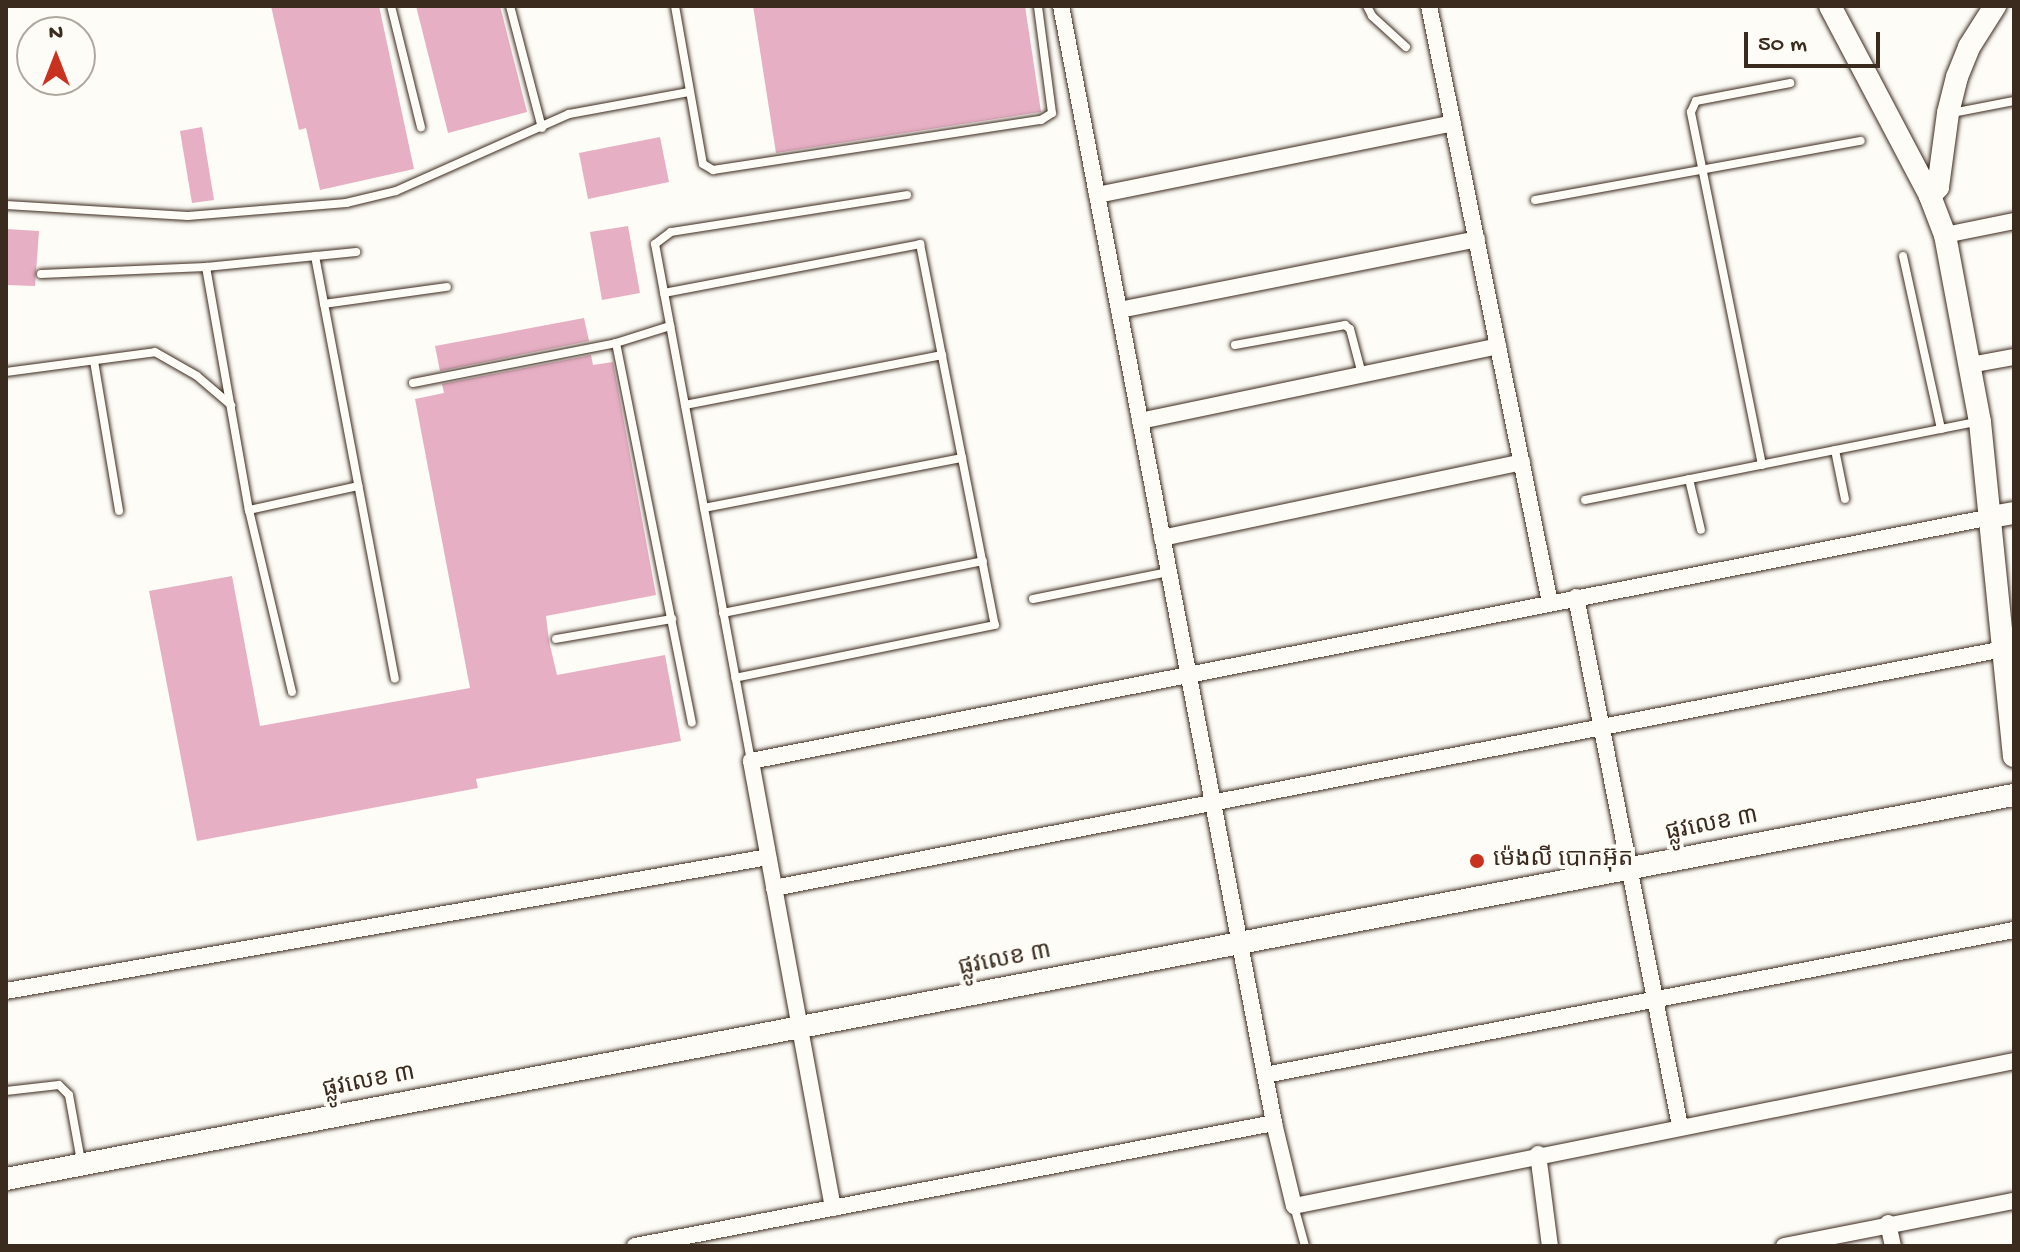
<!DOCTYPE html>
<meta charset="utf-8">
<style>
body{margin:0}
#map{position:relative;width:2020px;height:1252px;overflow:hidden;background:#fdfcf7;font-family:"Gochi Hand","Noto Sans Khmer",sans-serif}
div>[style]{position:absolute}
[style*='--x']{left:calc(var(--x)*1px);top:calc(var(--y)*1px);width:calc(var(--w)*1px);rotate:calc(var(--a)*1deg)}
.building>*{inset:0;background:#e6afc4}
.roads{filter:drop-shadow(0 0 2px #3b2a1e) drop-shadow(0 0 2px #3b2a1e)}
.lane>*{height:8px;margin:-4px;padding:0 4px;transform-origin:4px;border-radius:4px;background:#fdfcf7}
.street>*{height:16px;margin:-8px;padding:0 8px;transform-origin:8px;border-radius:8px;background:#fdfcf7}
.secondary>*{height:22px;margin:-11px;padding:0 11px;transform-origin:11px;border-radius:11px;background:#fdfcf7}
.dots>*{width:22px;height:22px;translate:-50% -50%;box-sizing:border-box;border:4px solid #fdfcf7;border-radius:50%}
span{translate:-50% -50%;white-space:nowrap;text-align:center;line-height:1.15;-webkit-text-stroke:8px #fdfcf7;paint-order:stroke}
.street-label{font-size:24px;color:#3b2a1e}
.poi-label{font-size:24px;color:#3b2a1e}
.left{translate:0 -50%;text-align:left}
.frame{position:absolute;inset:0;border:8px solid #3b2a1e;pointer-events:none}
.north{position:absolute;left:16px;top:16px;width:80px;height:80px;box-sizing:border-box;background:#fdfcf7;border:2px solid #afa8a0;border-radius:50%;rotate:0deg;font-size:22px;font-weight:700;line-height:32px;text-align:center;color:#3b2a1e}
.north::after{content:'';display:block;margin:auto;width:28px;height:36px;background:#c8321e;clip-path:polygon(50% 0,100% 100%,50% 72%,0 100%)}
.scale{position:absolute;left:1744px;top:32px;width:136px;height:36px;box-sizing:border-box;border:4px solid #3b2a1e;border-top:0;padding-left:10px;font-size:24px;line-height:28px;white-space:nowrap;color:#3b2a1e;-webkit-text-stroke:6px #fdfcf7;paint-order:stroke}
</style>
<div id="map">
<div class="building">
<div style="clip-path:polygon(271px 6px,379px 6px,414px 169px,320px 190px,306px 128px,299px 130px)"></div>
<div style="clip-path:polygon(416px 6px,500px 6px,527px 112px,448px 133px)"></div>
<div style="clip-path:polygon(753px 6px,1025px 6px,1041px 112px,776px 153px)"></div>
<div style="clip-path:polygon(202px 127px,214px 200px,192px 203px,180px 131px)"></div>
<div style="clip-path:polygon(660px 137px,669px 182px,588px 199px,579px 153px)"></div>
<div style="clip-path:polygon(628px 226px,640px 293px,602px 300px,590px 232px)"></div>
<div style="clip-path:polygon(6px 229px,39px 231px,35px 286px,6px 285px)"></div>
<div style="clip-path:polygon(584px 318px,589px 341px,440px 371px,435px 346px)"></div>
<div style="clip-path:polygon(591px 355px,593px 365px,613px 362px,656px 595px,546px 616px,549px 641px,557px 675px,665px 655px,681px 741px,476px 779px,478px 788px,197px 841px,149px 591px,232px 576px,260px 726px,470px 688px,415px 399px,444px 393px,442px 384px)"></div>
</div>
<div class="roads">
<div class="lane">
<div style="--x:391;--y:6;--w:125;--a:76.1"></div>
<div style="--x:510;--y:6;--w:126;--a:75.3"></div>
<div style="--x:675;--y:6;--w:160;--a:80"></div>
<div style="--x:703;--y:164;--w:12;--a:31"></div>
<div style="--x:713;--y:170;--w:332;--a:-8.7"></div>
<div style="--x:1041;--y:120;--w:13;--a:-32"></div>
<div style="--x:1052;--y:113;--w:108;--a:-97.5"></div>
<div style="--x:1367;--y:6;--w:11;--a:63"></div>
<div style="--x:1372;--y:16;--w:46;--a:42.4"></div>
<div style="--x:1952;--y:113;--w:63;--a:-11"></div>
<div style="--x:1535;--y:200;--w:331;--a:-10.3"></div>
<div style="--x:6;--y:205;--w:182;--a:3.5"></div>
<div style="--x:188;--y:216;--w:159;--a:-4.7"></div>
<div style="--x:346;--y:203;--w:51;--a:-13.5"></div>
<div style="--x:396;--y:191;--w:189;--a:-24"></div>
<div style="--x:569;--y:114;--w:122;--a:-10.4"></div>
<div style="--x:315;--y:256;--w:430;--a:79.3"></div>
<div style="--x:1903;--y:256;--w:177;--a:77.6"></div>
<div style="--x:206;--y:267;--w:247;--a:80"></div>
<div style="--x:249;--y:510;--w:187;--a:76.7"></div>
<div style="--x:41;--y:274;--w:165;--a:-2.4"></div>
<div style="--x:206;--y:267;--w:151;--a:-5.7"></div>
<div style="--x:664;--y:293;--w:261;--a:-10.8"></div>
<div style="--x:920;--y:244;--w:388;--a:78.9"></div>
<div style="--x:995;--y:625;--w:265;--a:168.5"></div>
<div style="--x:324;--y:304;--w:124;--a:-7.9"></div>
<div style="--x:616;--y:343;--w:387;--a:78.7"></div>
<div style="--x:1235;--y:345;--w:112;--a:-10.3"></div>
<div style="--x:1345;--y:325;--w:6;--a:39"></div>
<div style="--x:1350;--y:329;--w:47;--a:75.1"></div>
<div style="--x:94;--y:361;--w:152;--a:80.5"></div>
<div style="--x:6;--y:372;--w:150;--a:-7.6"></div>
<div style="--x:155;--y:352;--w:48;--a:29.7"></div>
<div style="--x:197;--y:376;--w:45;--a:40.5"></div>
<div style="--x:413;--y:383;--w:207;--a:-11.1"></div>
<div style="--x:616;--y:343;--w:57;--a:-17.5"></div>
<div style="--x:685;--y:405;--w:262;--a:-11"></div>
<div style="--x:1835;--y:450;--w:50;--a:78.5"></div>
<div style="--x:1762;--y:465;--w:360;--a:-101.4"></div>
<div style="--x:1691;--y:112;--w:12;--a:-66"></div>
<div style="--x:1696;--y:101;--w:96;--a:-10.8"></div>
<div style="--x:1689;--y:479;--w:52;--a:76.8"></div>
<div style="--x:1585;--y:500;--w:400;--a:-11.3"></div>
<div style="--x:704;--y:508;--w:263;--a:-11"></div>
<div style="--x:249;--y:510;--w:112;--a:-12.4"></div>
<div style="--x:1033;--y:599;--w:138;--a:-11.3"></div>
<div style="--x:723;--y:613;--w:265;--a:-11.3"></div>
<div style="--x:556;--y:639;--w:118;--a:-9.8"></div>
<div style="--x:751;--y:761;--w:526;--a:-100.52"></div>
<div style="--x:655;--y:244;--w:20;--a:-37"></div>
<div style="--x:671;--y:232;--w:239;--a:-8.9"></div>
<div style="--x:6;--y:1091;--w:53;--a:-6.5"></div>
<div style="--x:59;--y:1085;--w:14;--a:45"></div>
<div style="--x:69;--y:1095;--w:67;--a:79.7"></div>
<div style="--x:1294;--y:1206;--w:41;--a:74.6"></div>
</div>
<div class="street">
<div style="--x:1061;--y:6;--w:1137;--a:79.2"></div>
<div style="--x:1274;--y:1123;--w:85;--a:76.5"></div>
<div style="--x:1294;--y:1206;--w:734;--a:-11.39"></div>
<div style="--x:1429;--y:6;--w:609;--a:78.54"></div>
<div style="--x:1097;--y:195;--w:363;--a:-11.4"></div>
<div style="--x:1945;--y:235;--w:70;--a:-11.5"></div>
<div style="--x:1119;--y:310;--w:365;--a:-11.2"></div>
<div style="--x:1970;--y:365;--w:45;--a:-10.3"></div>
<div style="--x:1140;--y:421;--w:366;--a:-11.8"></div>
<div style="--x:1162;--y:538;--w:368;--a:-11.9"></div>
<div style="--x:1576;--y:597;--w:539;--a:78.88"></div>
<div style="--x:774;--y:888;--w:1263;--a:-11"></div>
<div style="--x:6;--y:991;--w:774;--a:-9.97"></div>
<div style="--x:1265;--y:1075;--w:763;--a:-10.96"></div>
<div style="--x:1538;--y:1154;--w:93;--a:82.6"></div>
<div style="--x:833;--y:1208;--w:454;--a:-100.4"></div>
<div style="--x:751;--y:761;--w:1264;--a:-11.13"></div>
<div style="--x:1888;--y:1223;--w:24;--a:78"></div>
<div style="--x:635;--y:1246;--w:651;--a:-10.9"></div>
<div style="--x:1784;--y:1246;--w:234;--a:-11.1"></div>
</div>
<div class="secondary">
<div style="--x:1830;--y:6;--w:215;--a:62.2"></div>
<div style="--x:1930;--y:196;--w:42;--a:69"></div>
<div style="--x:1945;--y:235;--w:190;--a:79.4"></div>
<div style="--x:1980;--y:422;--w:336;--a:84.2"></div>
<div style="--x:1930;--y:196;--w:12;--a:-48"></div>
<div style="--x:1938;--y:187;--w:75;--a:-82.3"></div>
<div style="--x:1948;--y:113;--w:37;--a:-76"></div>
<div style="--x:1957;--y:77;--w:32;--a:-68"></div>
<div style="--x:1969;--y:47;--w:49;--a:-57.6"></div>
<div style="--x:1991;--y:517;--w:23;--a:-10"></div>
<div style="--x:6;--y:1179;--w:2044;--a:-10.83"></div>
</div>
</div>
<div class="dots">
<div style="left:1477px;top:861px;background:#c8321e"></div>
</div>
<div class="street-label">
<span style="left:1712px;top:826px;rotate:-11deg">ផ្លូវលេខ ៣</span>
<span style="left:1005px;top:961px;rotate:-11deg">ផ្លូវលេខ ៣</span>
<span style="left:369px;top:1083px;rotate:-11deg">ផ្លូវលេខ ៣</span>
</div>
<div class="poi-label">
<span class="left" style="left:1493px;top:861px">ម៉េងលី បោកអ៊ុត</span>
</div>
<div class="frame"></div>
<div class="north">N</div>
<div class="scale">50 m</div>
</div>
